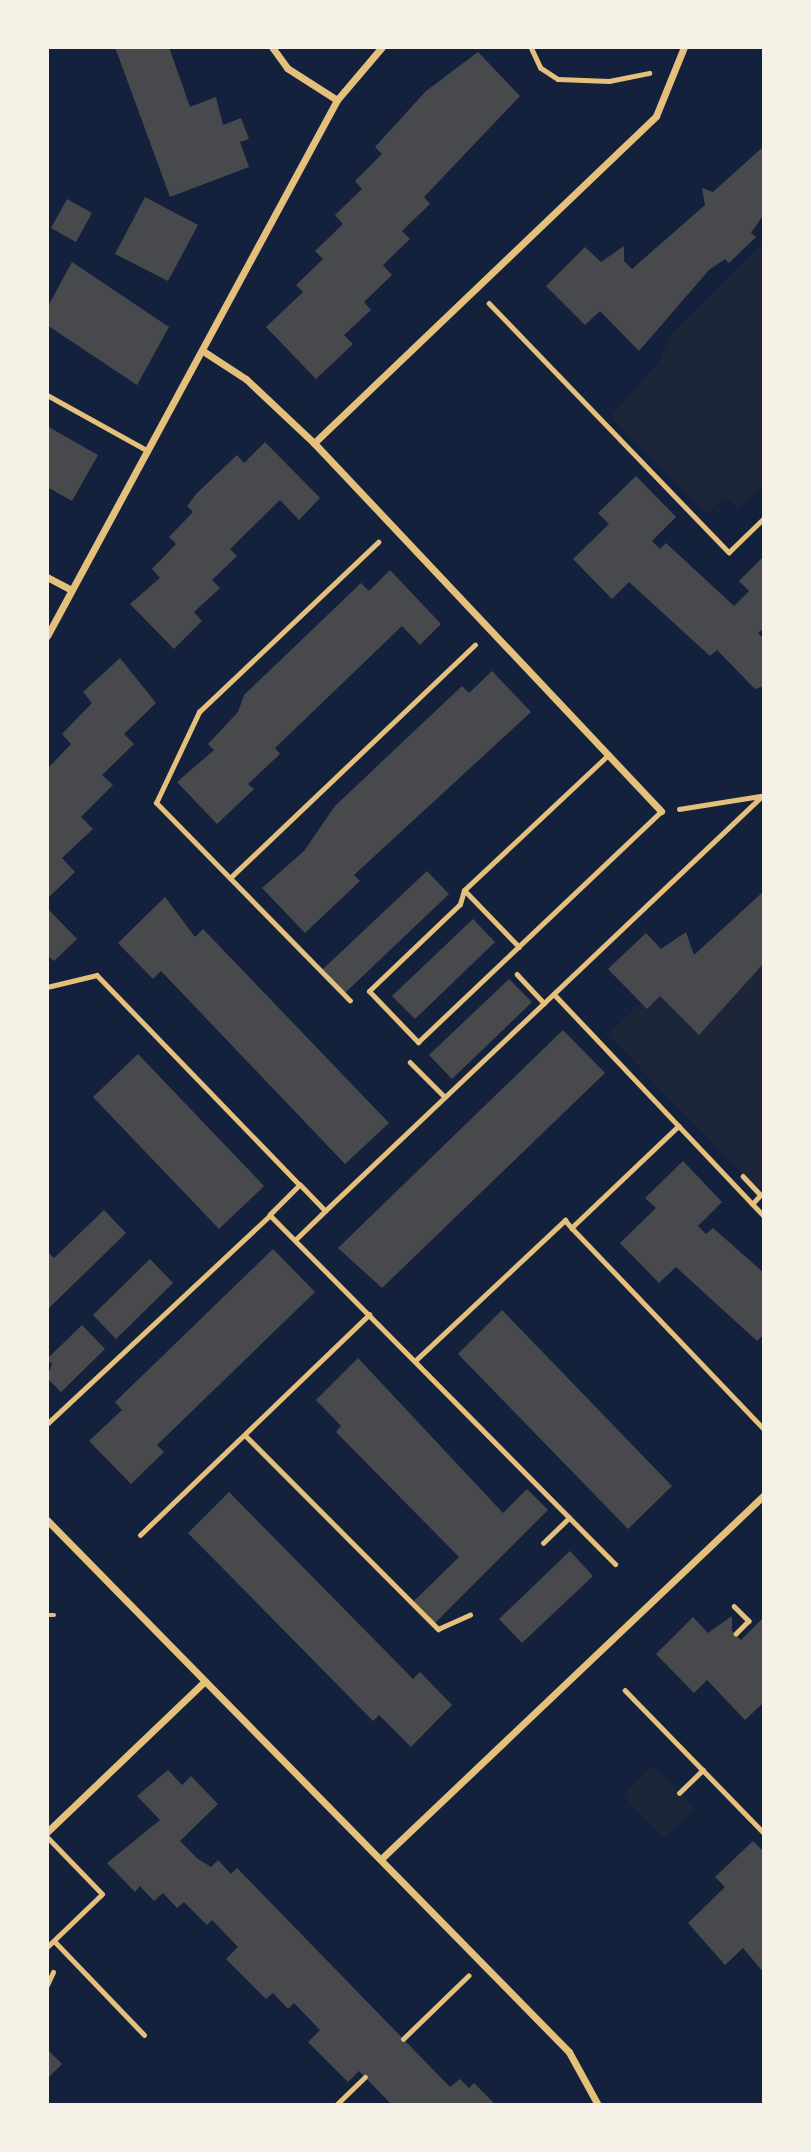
<!DOCTYPE html>
<style>
body{margin:0}
#map{position:relative;width:811px;height:2152px;overflow:hidden;background:#14213d;font-family:Raleway,sans-serif}
div>[style]{position:absolute}
[style*='--x']{left:calc(var(--x)*1px);top:calc(var(--y)*1px);width:calc(var(--w)*1px);rotate:calc(var(--a)*1deg)}
.green>*{inset:0;background:#1d2539}
.building>*{inset:0;background:#48494c}
.path>*{height:4.5px;margin:-2.25px;padding:0 2.25px;transform-origin:2.25px;border-radius:2.25px;background:#e5c07b}
.service>*{height:5px;margin:-2.5px;padding:0 2.5px;transform-origin:2.5px;border-radius:2.5px;background:#e5c07b}
.minor>*{height:7px;margin:-3.5px;padding:0 3.5px;transform-origin:3.5px;border-radius:3.5px;background:#e5c07b}
span{translate:-50% -50%;white-space:nowrap;text-align:center;line-height:1.15;-webkit-text-stroke:7px #f6f1e7;paint-order:stroke}
.frame{position:absolute;inset:0;border:49px solid #f6f1e7;pointer-events:none}
</style>
<div id="map">
<div class="green">
<div style="clip-path:polygon(764px 242px,764px 485px,738px 510px,725px 496px,706px 514px,611px 417px,659px 361px,673px 332px)"></div>
<div style="clip-path:polygon(764px 963px,764px 1196px,608px 1035px,641px 1003px,660px 996px,699px 1035px)"></div>
<div style="clip-path:polygon(653px 1766px,695px 1809px,664px 1838px,623px 1795px)"></div>
</div>
<div class="building">
<div style="clip-path:polygon(115px 47px,169px 47px,190px 107px,216px 97px,223px 125px,241px 118px,249px 139px,240px 142px,249px 167px,170px 197px)"></div>
<div style="clip-path:polygon(478px 52px,520px 96px,424px 197px,430px 204px,402px 231px,410px 239px,383px 265px,392px 275px,364px 302px,371px 310px,344px 335px,353px 344px,316px 379px,266px 327px,303px 292px,296px 285px,323px 259px,315px 251px,343px 224px,335px 215px,362px 189px,355px 181px,382px 154px,375px 147px,426px 91px)"></div>
<div style="clip-path:polygon(764px 146px,764px 214px,751px 233px,756px 237px,729px 263px,725px 259px,709px 270px,639px 351px,600px 311px,585px 325px,546px 286px,585px 247px,601px 262px,624px 246px,624px 261px,632px 269px,705px 205px,702px 188px,713px 192px)"></div>
<div style="clip-path:polygon(145px 197px,198px 225px,168px 281px,115px 254px)"></div>
<div style="clip-path:polygon(67px 199px,92px 213px,76px 242px,51px 228px)"></div>
<div style="clip-path:polygon(72px 262px,169px 327px,137px 385px,47px 325px,47px 308px)"></div>
<div style="clip-path:polygon(47px 426px,98px 455px,72px 501px,47px 487px)"></div>
<div style="clip-path:polygon(265px 442px,320px 498px,299px 520px,280px 500px,230px 549px,237px 556px,212px 580px,220px 588px,194px 612px,202px 621px,174px 649px,130px 604px,160px 578px,152px 569px,176px 544px,169px 537px,193px 512px,187px 506px,197px 493px,237px 455px,244px 463px)"></div>
<div style="clip-path:polygon(636px 476px,676px 517px,652px 541px,660px 549px,666px 543px,734px 606px,749px 591px,739px 581px,764px 556px,764px 628px,758px 633px,764px 639px,764px 686px,755px 689px,717px 650px,710px 656px,629px 582px,612px 599px,573px 559px,609px 524px,598px 513px)"></div>
<div style="clip-path:polygon(390px 570px,441px 624px,420px 645px,402px 626px,275px 748px,280px 754px,248px 784px,254px 789px,217px 824px,177px 782px,214px 750px,208px 744px,238px 712px,244px 695px,361px 583px,369px 591px)"></div>
<div style="clip-path:polygon(120px 658px,156px 703px,124px 734px,134px 744px,102px 775px,113px 785px,81px 817px,93px 829px,62px 858px,75px 872px,47px 899px,47px 769px,71px 744px,62px 734px,92px 703px,83px 692px)"></div>
<div style="clip-path:polygon(492px 671px,531px 712px,354px 875px,360px 881px,305px 933px,262px 888px,304px 851px,335px 806px,462px 686px,469px 693px)"></div>
<div style="clip-path:polygon(427px 871px,449px 894px,345px 993px,323px 969px)"></div>
<div style="clip-path:polygon(764px 891px,764px 963px,699px 1035px,660px 996px,647px 1009px,608px 969px,646px 933px,661px 949px,686px 932px,694px 955px)"></div>
<div style="clip-path:polygon(165px 897px,195px 937px,203px 929px,389px 1123px,345px 1164px,161px 971px,153px 979px,118px 943px)"></div>
<div style="clip-path:polygon(47px 908px,77px 939px,54px 961px,47px 955px)"></div>
<div style="clip-path:polygon(473px 919px,495px 942px,415px 1019px,392px 996px)"></div>
<div style="clip-path:polygon(509px 979px,532px 1002px,452px 1079px,429px 1055px)"></div>
<div style="clip-path:polygon(563px 1030px,605px 1073px,382px 1288px,338px 1248px)"></div>
<div style="clip-path:polygon(138px 1054px,264px 1186px,219px 1229px,93px 1097px)"></div>
<div style="clip-path:polygon(683px 1161px,722px 1202px,698px 1226px,706px 1234px,713px 1228px,764px 1273px,764px 1334px,757px 1341px,676px 1267px,659px 1283px,620px 1243px,656px 1208px,645px 1198px)"></div>
<div style="clip-path:polygon(104px 1210px,126px 1233px,47px 1310px,47px 1251px,54px 1258px)"></div>
<div style="clip-path:polygon(273px 1249px,315px 1292px,157px 1445px,164px 1452px,131px 1484px,89px 1441px,122px 1410px,115px 1402px)"></div>
<div style="clip-path:polygon(150px 1259px,173px 1283px,116px 1339px,93px 1315px)"></div>
<div style="clip-path:polygon(502px 1310px,672px 1486px,628px 1529px,458px 1354px)"></div>
<div style="clip-path:polygon(82px 1325px,105px 1349px,61px 1392px,47px 1378px,52px 1364px,47px 1359px)"></div>
<div style="clip-path:polygon(358px 1358px,503px 1513px,527px 1489px,548px 1510px,435px 1623px,414px 1601px,459px 1557px,336px 1432px,341px 1426px,316px 1400px)"></div>
<div style="clip-path:polygon(229px 1492px,413px 1679px,420px 1672px,452px 1705px,411px 1747px,379px 1715px,373px 1721px,188px 1533px)"></div>
<div style="clip-path:polygon(570px 1551px,593px 1576px,522px 1643px,499px 1619px)"></div>
<div style="clip-path:polygon(732px 1616px,732px 1631px,741px 1640px,764px 1617px,764px 1702px,745px 1720px,707px 1680px,694px 1693px,656px 1654px,693px 1617px,708px 1633px)"></div>
<div style="clip-path:polygon(168px 1770px,182px 1785px,191px 1776px,218px 1804px,180px 1841px,198px 1859px,211px 1867px,218px 1860px,231px 1874px,237px 1868px,450px 2087px,460px 2079px,469px 2088px,474px 2083px,496px 2105px,392px 2105px,359px 2071px,348px 2082px,308px 2042px,320px 2030px,294px 2003px,288px 2009px,273px 1993px,266px 1999px,226px 1959px,238px 1947px,212px 1920px,207px 1925px,184px 1902px,177px 1908px,163px 1893px,154px 1901px,140px 1886px,135px 1892px,107px 1863px,160px 1820px,137px 1796px)"></div>
<div style="clip-path:polygon(753px 1841px,764px 1852px,764px 1973px,743px 1948px,725px 1965px,688px 1923px,725px 1887px,715px 1877px)"></div>
<div style="clip-path:polygon(47px 2049px,62px 2064px,47px 2079px)"></div>
</div>
<div class="path">
<div style="--x:531;--y:47;--w:23;--a:65"></div>
<div style="--x:541;--y:68;--w:20;--a:33"></div>
<div style="--x:558;--y:79;--w:51;--a:2.2"></div>
<div style="--x:609;--y:81;--w:41;--a:-11.3"></div>
<div style="--x:489;--y:303;--w:346;--a:46.1"></div>
<div style="--x:729;--y:552;--w:49;--a:-44.2"></div>
<div style="--x:679;--y:809;--w:82;--a:-9.1"></div>
<div style="--x:230;--y:878;--w:338;--a:-43.6"></div>
<div style="--x:517;--y:974;--w:40;--a:47"></div>
<div style="--x:47;--y:987;--w:51;--a:-13.5"></div>
<div style="--x:97;--y:975;--w:292;--a:46"></div>
<div style="--x:300;--y:1185;--w:42;--a:135"></div>
<div style="--x:554;--y:994;--w:306;--a:46.6"></div>
<div style="--x:350;--y:1001;--w:277;--a:-134.4"></div>
<div style="--x:156;--y:803;--w:101;--a:-64.7"></div>
<div style="--x:199;--y:712;--w:247;--a:-43.5"></div>
<div style="--x:410;--y:1062;--w:49;--a:45"></div>
<div style="--x:679;--y:1126;--w:148;--a:136.4"></div>
<div style="--x:572;--y:1228;--w:278;--a:46.3"></div>
<div style="--x:743;--y:1176;--w:26;--a:47"></div>
<div style="--x:761;--y:1195;--w:12;--a:132"></div>
<div style="--x:325;--y:1211;--w:603;--a:-43.52"></div>
<div style="--x:295;--y:1240;--w:42;--a:-44"></div>
<div style="--x:325;--y:1211;--w:36;--a:-134"></div>
<div style="--x:415;--y:1361;--w:206;--a:-43.2"></div>
<div style="--x:565;--y:1220;--w:11;--a:49"></div>
<div style="--x:47;--y:1424;--w:306;--a:-43.1"></div>
<div style="--x:270;--y:1215;--w:491;--a:45.3"></div>
<div style="--x:245;--y:1435;--w:274;--a:45.1"></div>
<div style="--x:438;--y:1629;--w:35;--a:-24"></div>
<div style="--x:140;--y:1535;--w:318;--a:-43.9"></div>
<div style="--x:543;--y:1543;--w:36;--a:-44"></div>
<div style="--x:734;--y:1606;--w:21;--a:45"></div>
<div style="--x:749;--y:1621;--w:18;--a:135"></div>
<div style="--x:47;--y:1615;--w:7;--a:0"></div>
<div style="--x:625;--y:1690;--w:199;--a:45.8"></div>
<div style="--x:679;--y:1793;--w:33;--a:-44"></div>
<div style="--x:47;--y:1985;--w:14;--a:-65"></div>
<div style="--x:403;--y:2039;--w:91;--a:-44.1"></div>
<div style="--x:336;--y:2105;--w:40;--a:-44"></div>
</div>
<div class="service">
<div style="--x:47;--y:395;--w:115;--a:29"></div>
<div style="--x:608;--y:755;--w:197;--a:136.8"></div>
<div style="--x:464;--y:890;--w:15;--a:106"></div>
<div style="--x:460;--y:904;--w:126;--a:136.3"></div>
<div style="--x:369;--y:991;--w:71;--a:46.1"></div>
<div style="--x:418;--y:1042;--w:335;--a:-43.5"></div>
<div style="--x:464;--y:890;--w:79;--a:46"></div>
<div style="--x:47;--y:1837;--w:79;--a:46"></div>
<div style="--x:102;--y:1894;--w:76;--a:136.1"></div>
<div style="--x:54;--y:1941;--w:130;--a:46.2"></div>
</div>
<div class="minor">
<div style="--x:272;--y:47;--w:26;--a:54"></div>
<div style="--x:287;--y:68;--w:59;--a:32.6"></div>
<div style="--x:203;--y:351;--w:51;--a:33.1"></div>
<div style="--x:246;--y:379;--w:93;--a:43.3"></div>
<div style="--x:314;--y:443;--w:506;--a:46.68"></div>
<div style="--x:314;--y:443;--w:473;--a:-43.7"></div>
<div style="--x:656;--y:116;--w:74;--a:-67.9"></div>
<div style="--x:47;--y:577;--w:27;--a:28"></div>
<div style="--x:47;--y:636;--w:609;--a:-61.58"></div>
<div style="--x:337;--y:100;--w:70;--a:-49.7"></div>
<div style="--x:47;--y:1520;--w:745;--a:45.54"></div>
<div style="--x:569;--y:2052;--w:60;--a:61.3"></div>
<div style="--x:47;--y:1832;--w:217;--a:-43.7"></div>
<div style="--x:381;--y:1859;--w:528;--a:-43.54"></div>
</div>
<div class="frame"></div>
</div>
